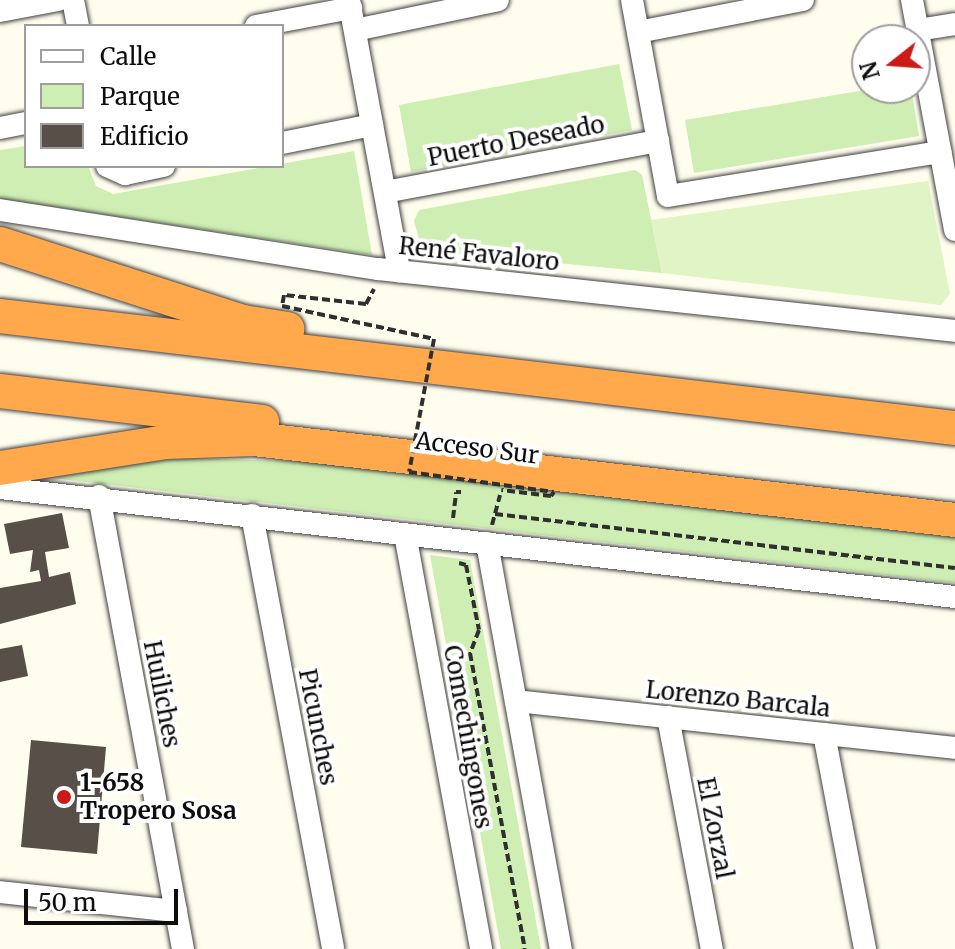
<!DOCTYPE html>
<meta charset="utf-8">
<style>
body{margin:0}
#map{position:relative;width:955px;height:949px;overflow:hidden;background:#fffdee;font-family:Merriweather,serif}
div>[style]{position:absolute}
[style*='--x']{left:calc(var(--x)*1px);top:calc(var(--y)*1px);width:calc(var(--w)*1px);rotate:calc(var(--a)*1deg)}
.green>*{inset:0;background:#ceeeb3}
.pitch>*{inset:0;background:#e1f4c6}
.building>*{inset:0;background:#574f48}
.path>*{height:4px;margin-top:-2px;transform-origin:0;background:repeating-linear-gradient(90deg,#2f2f2f 0 8px,transparent 0 12px)}
.roads{filter:drop-shadow(0 0 2px #404040) drop-shadow(0 0 2px #404040)}
.minor>*{height:22px;margin:-11px;padding:0 11px;transform-origin:11px;border-radius:11px;background:#fff}
.highway>*{height:34px;margin:-17px;padding:0 17px;transform-origin:17px;border-radius:17px;background:#ffa94c}
.path-bridge>*{height:4px;margin-top:-2px;transform-origin:0;background:repeating-linear-gradient(90deg,#2f2f2f 0 8px,transparent 0 12px)}
.dots>*{width:22px;height:22px;translate:-50% -50%;box-sizing:border-box;border:4px solid #fff;border-radius:50%}
span{translate:-50% -50%;white-space:nowrap;text-align:center;line-height:1.15;-webkit-text-stroke:8px #fff;paint-order:stroke}
.street-label{font-size:24px;color:#0d0d0d}
.poi-label{font-size:24px;color:#0d0d0d;font-weight:700}
.left{translate:0 -50%;text-align:left}
.legend{position:absolute;left:24px;top:24px;width:260px;height:144px;box-sizing:border-box;background:#fff;border:2px solid #9e9e9e;margin:0;padding:10px 14px;list-style:none;font-size:24px;color:#0d0d0d}
.legend li{display:flex;align-items:center;gap:16px;height:40px}
.legend b{width:40px;border:2px solid #9e9e9e}
.north{position:absolute;left:851px;top:24px;width:80px;height:80px;box-sizing:border-box;background:#fff;border:2px solid #9e9e9e;border-radius:50%;rotate:253deg;font-size:22px;font-weight:700;line-height:32px;text-align:center;color:#0d0d0d}
.north::after{content:'';display:block;margin:auto;width:28px;height:36px;background:#cb1a17;clip-path:polygon(50% 0,100% 100%,50% 72%,0 100%)}
.scale{position:absolute;left:24px;top:889px;width:154px;height:36px;box-sizing:border-box;border:4px solid #0d0d0d;border-top:0;padding-left:10px;font-size:24px;line-height:28px;white-space:nowrap;color:#0d0d0d;-webkit-text-stroke:6px #fff;paint-order:stroke}
</style>
<div id="map">
<div class="green">
<div style="clip-path:polygon(619px 64px,632px 130px,411px 172px,399px 105px)"></div>
<div style="clip-path:polygon(877px 88px,911px 88px,919px 136px,694px 173px,685px 120px)"></div>
<div style="clip-path:polygon(26px 146px,26px 166px,88px 166px,96px 186px,113px 194px,354px 151px,372px 255px,0 199px,0 150px)"></div>
<div style="clip-path:polygon(635px 170px,642px 175px,662px 273px,422px 250px,414px 221px,419px 210px)"></div>
<div style="clip-path:polygon(180px 458px,335px 462px,955px 537px,955px 583px,26px 475px)"></div>
<div style="clip-path:polygon(430px 555px,470px 560px,541px 949px,501px 949px)"></div>
</div>
<div class="pitch">
<div style="clip-path:polygon(928px 181px,950px 294px,941px 305px,662px 273px,651px 220px)"></div>
</div>
<div class="building">
<div style="clip-path:polygon(62px 513px,69px 548px,45px 552px,49px 577px,70px 572px,76px 604px,0 624px,0 588px,41px 581px,39px 570px,30px 572px,33px 550px,10px 554px,4px 524px)"></div>
<div style="clip-path:polygon(22px 645px,28px 676px,0 682px,0 649px)"></div>
<div style="clip-path:polygon(31px 740px,106px 747px,97px 854px,21px 847px)"></div>
</div>
<div class="path">
<div style="--x:366;--y:304;--w:17;--a:-62"></div>
<div style="--x:495;--y:514;--w:463;--a:6.7"></div>
<div style="--x:453;--y:518;--w:26;--a:-83"></div>
<div style="--x:456;--y:492;--w:5;--a:0"></div>
<div style="--x:492;--y:525;--w:31;--a:-75"></div>
<div style="--x:459;--y:563;--w:7;--a:16"></div>
<div style="--x:466;--y:565;--w:66;--a:78.7"></div>
<div style="--x:479;--y:630;--w:25;--a:111"></div>
<div style="--x:470;--y:653;--w:301;--a:79.5"></div>
</div>
<div class="roads">
<div class="minor">
<div style="--x:73;--y:0;--w:26;--a:79"></div>
<div style="--x:349;--y:0;--w:276;--a:79.5"></div>
<div style="--x:632;--y:0;--w:199;--a:79.6"></div>
<div style="--x:668;--y:196;--w:276;--a:-9.2"></div>
<div style="--x:912;--y:0;--w:234;--a:79.4"></div>
<div style="--x:0;--y:11;--w:59;--a:-10.7"></div>
<div style="--x:256;--y:26;--w:97;--a:-10.7"></div>
<div style="--x:355;--y:30;--w:146;--a:-11.8"></div>
<div style="--x:918;--y:30;--w:37;--a:-9"></div>
<div style="--x:638;--y:32;--w:168;--a:-11"></div>
<div style="--x:0;--y:128;--w:26;--a:-11"></div>
<div style="--x:282;--y:143;--w:92;--a:-11.3"></div>
<div style="--x:107;--y:166;--w:20;--a:24"></div>
<div style="--x:125;--y:174;--w:40;--a:-12"></div>
<div style="--x:385;--y:192;--w:278;--a:-10.6"></div>
<div style="--x:0;--y:210;--w:383;--a:8.9"></div>
<div style="--x:378;--y:269;--w:580;--a:6.13"></div>
<div style="--x:0;--y:488;--w:961;--a:6.51"></div>
<div style="--x:99;--y:496;--w:461;--a:79.5"></div>
<div style="--x:252;--y:515;--w:441;--a:79.4"></div>
<div style="--x:405;--y:534;--w:422;--a:79.6"></div>
<div style="--x:487;--y:543;--w:413;--a:79.7"></div>
<div style="--x:516;--y:701;--w:442;--a:6.1"></div>
<div style="--x:668;--y:717;--w:236;--a:79.3"></div>
<div style="--x:824;--y:734;--w:219;--a:79.2"></div>
<div style="--x:0;--y:892;--w:177;--a:6.2"></div>
</div>
<div class="highway">
<div style="--x:0;--y:244;--w:255;--a:17.8"></div>
<div style="--x:243;--y:322;--w:45;--a:9"></div>
<div style="--x:0;--y:316;--w:962;--a:6.69"></div>
<div style="--x:0;--y:391;--w:264;--a:6.7"></div>
<div style="--x:0;--y:468;--w:168;--a:-8.9"></div>
<div style="--x:166;--y:442;--w:88;--a:-2"></div>
<div style="--x:254;--y:439;--w:706;--a:6.59"></div>
</div>
</div>
<div class="path-bridge">
<div style="--x:366;--y:304;--w:82;--a:-173.7"></div>
<div style="--x:284;--y:295;--w:11;--a:100"></div>
<div style="--x:282;--y:306;--w:156;--a:12.2"></div>
<div style="--x:434;--y:339;--w:135;--a:100.6"></div>
<div style="--x:409;--y:472;--w:146;--a:7.9"></div>
<div style="--x:554;--y:492;--w:5;--a:127"></div>
<div style="--x:551;--y:496;--w:50;--a:-173.2"></div>
</div>
<div class="dots">
<div style="left:64px;top:797px;background:#cb1a17"></div>
</div>
<div class="street-label">
<span style="left:516px;top:141px;rotate:-11deg">Puerto Deseado</span>
<span style="left:479px;top:254px;rotate:6deg">René Favaloro</span>
<span style="left:477px;top:448px;rotate:7deg">Acceso Sur</span>
<span style="left:162px;top:694px;rotate:79deg">Huiliches</span>
<span style="left:738px;top:699px;rotate:6deg">Lorenzo Barcala</span>
<span style="left:318px;top:727px;rotate:79deg">Picunches</span>
<span style="left:468px;top:737px;rotate:80deg">Comechingones</span>
<span style="left:715px;top:828px;rotate:79deg">El Zorzal</span>
</div>
<div class="poi-label">
<span class="left" style="left:80px;top:797px">1-658<br>Tropero Sosa</span>
</div>
<ul class="legend">
<li><b style="height:10px;background:#fff"></b>Calle</li>
<li><b style="height:22px;background:#ceeeb3"></b>Parque</li>
<li><b style="height:22px;background:#574f48"></b>Edificio</li>
</ul>
<div class="north">N</div>
<div class="scale">50 m</div>
</div>
